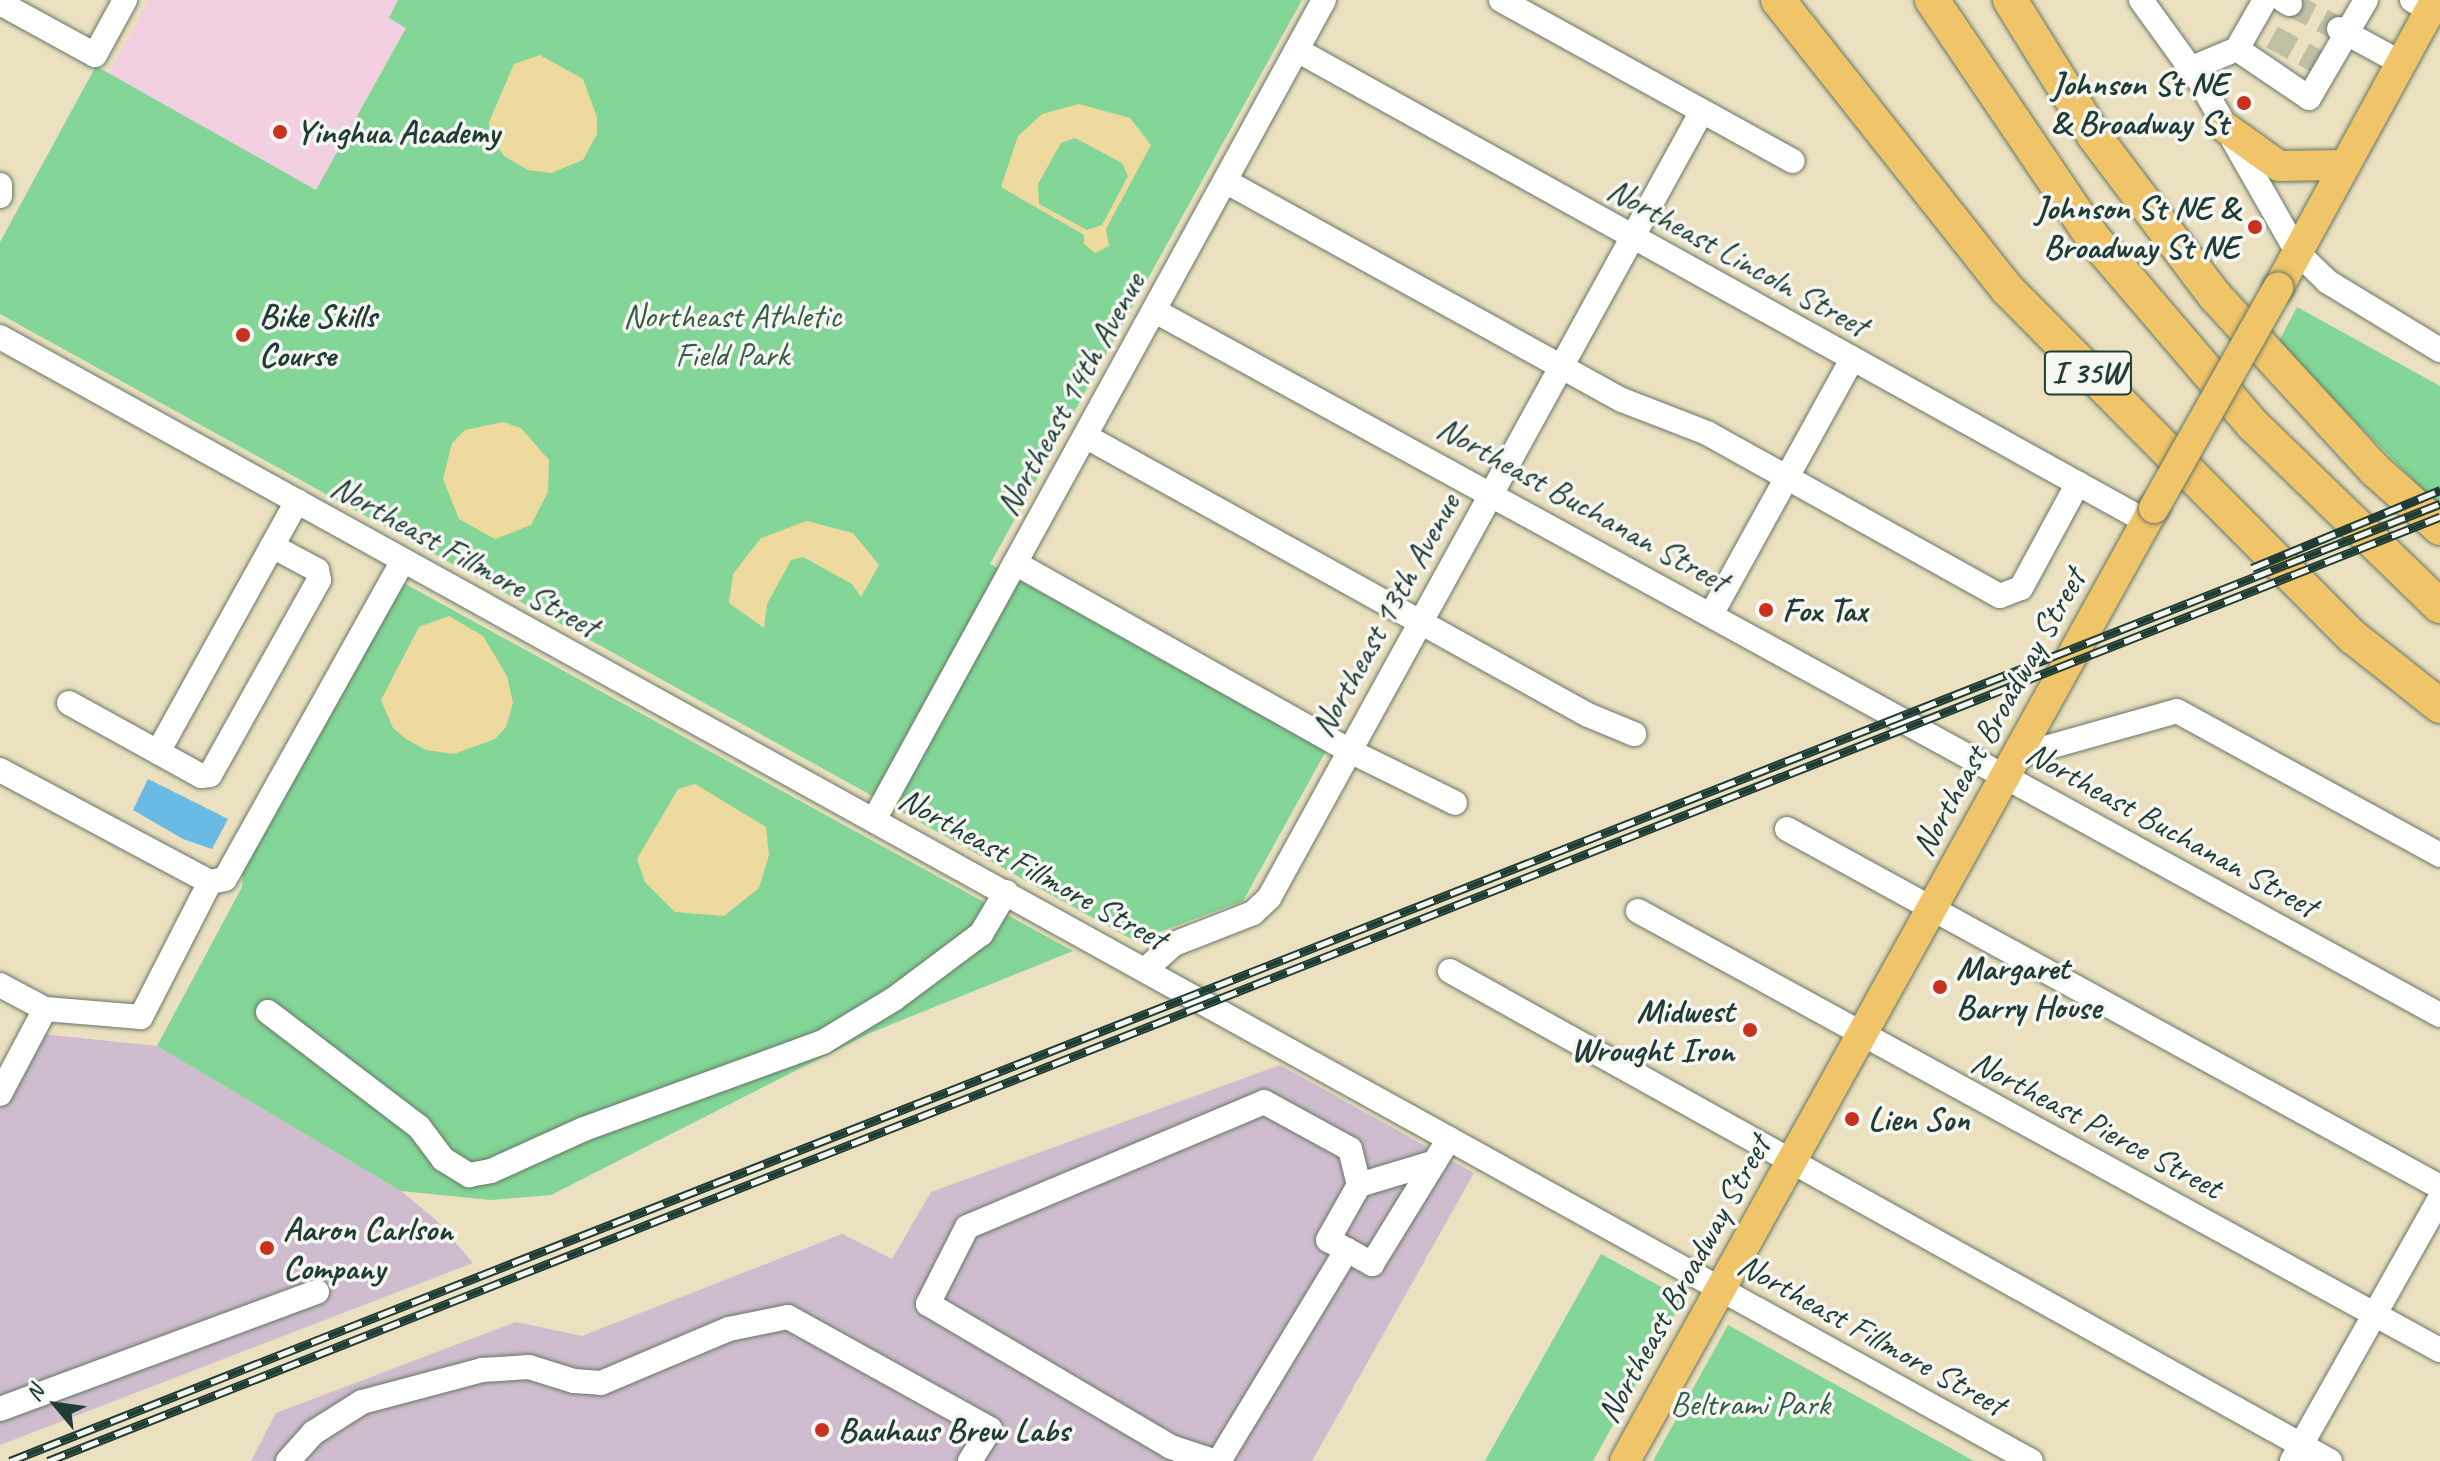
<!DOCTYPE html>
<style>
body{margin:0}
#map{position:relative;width:2440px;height:1461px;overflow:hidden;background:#ebe1c0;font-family:Caveat,sans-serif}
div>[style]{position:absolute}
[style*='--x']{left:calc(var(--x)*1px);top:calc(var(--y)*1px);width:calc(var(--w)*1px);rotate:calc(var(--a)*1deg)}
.built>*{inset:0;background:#f2cfe1}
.industrial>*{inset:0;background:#cfbdcf}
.green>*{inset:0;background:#83d697}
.sand>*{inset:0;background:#eeda9e}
.water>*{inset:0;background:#69bae4}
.minor-tunnel>*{height:24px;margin-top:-12px;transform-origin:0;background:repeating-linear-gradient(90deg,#c2c0a4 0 24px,transparent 0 36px)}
.roads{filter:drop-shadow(0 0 2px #667665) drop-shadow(0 0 2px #667665)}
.minor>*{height:24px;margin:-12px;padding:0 12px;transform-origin:12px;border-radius:12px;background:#fff}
.major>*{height:30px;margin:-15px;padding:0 15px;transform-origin:15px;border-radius:15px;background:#f0c469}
.highway>*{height:34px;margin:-17px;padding:0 17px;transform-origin:17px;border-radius:17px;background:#f0c469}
.rail>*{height:9px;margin-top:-4.5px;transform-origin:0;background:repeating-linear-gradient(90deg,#f6f6f2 0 18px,#1f3d34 0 36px);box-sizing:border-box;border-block:2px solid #1f3d34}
.bridges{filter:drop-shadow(0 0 2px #667665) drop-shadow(0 0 2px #667665)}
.major-bridge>*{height:30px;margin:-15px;padding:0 15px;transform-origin:15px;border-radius:15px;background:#f0c469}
.dots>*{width:22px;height:22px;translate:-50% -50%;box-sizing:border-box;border:4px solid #f6f6f2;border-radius:50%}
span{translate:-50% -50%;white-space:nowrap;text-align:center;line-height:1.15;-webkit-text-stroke:7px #f6f6f2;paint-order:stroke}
.shield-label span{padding:2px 6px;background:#f6f6f2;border:2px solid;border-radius:6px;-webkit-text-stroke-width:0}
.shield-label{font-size:32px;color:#1f3d34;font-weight:700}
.poi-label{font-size:34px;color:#1f3d34;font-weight:700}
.right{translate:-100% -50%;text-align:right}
.left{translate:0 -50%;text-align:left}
.street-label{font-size:34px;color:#1f3d34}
.park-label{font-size:34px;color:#335c48}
.north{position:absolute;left:16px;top:1365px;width:80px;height:80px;-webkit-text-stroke:6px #f6f6f2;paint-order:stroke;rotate:299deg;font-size:22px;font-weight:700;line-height:32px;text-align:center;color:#1f3d34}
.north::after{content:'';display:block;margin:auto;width:28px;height:36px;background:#1f3d34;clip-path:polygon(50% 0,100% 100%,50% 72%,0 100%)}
</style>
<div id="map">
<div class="built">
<div style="clip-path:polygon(149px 0,398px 0,389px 18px,406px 27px,316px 190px,109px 74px)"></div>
</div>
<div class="industrial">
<div style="clip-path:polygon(42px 1034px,157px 1046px,401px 1191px,436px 1220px,473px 1263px,0 1445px,0 1109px)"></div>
<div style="clip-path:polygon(1280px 1065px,1474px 1173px,1312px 1461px,251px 1461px,276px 1413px,516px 1322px,582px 1336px,842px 1234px,892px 1259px,931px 1192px)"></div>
</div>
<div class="green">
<div style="clip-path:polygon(398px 0,1302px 0,990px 564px,1326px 751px,1243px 901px,1135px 941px,0 314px,0 242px,96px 66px,316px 190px,406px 28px,389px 18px)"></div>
<div style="clip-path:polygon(2297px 307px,2440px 386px,2440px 507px,2278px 343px)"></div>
<div style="clip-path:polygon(402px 582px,1073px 951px,870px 1033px,551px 1195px,491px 1200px,401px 1191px,157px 1046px,242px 887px,243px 867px)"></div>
<div style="clip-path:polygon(1601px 1254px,1678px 1296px,1681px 1303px,1593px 1461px,1485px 1461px)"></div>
<div style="clip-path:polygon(1728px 1325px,1974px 1461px,1653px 1461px)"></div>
</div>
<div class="sand">
<div style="clip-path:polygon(540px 55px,583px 79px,597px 117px,597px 134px,583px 160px,551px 173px,528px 170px,504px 156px,489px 133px,489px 122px,514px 64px)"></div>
<div style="clip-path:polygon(evenodd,1079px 104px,1130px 118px,1151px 145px,1106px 229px,1109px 246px,1095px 253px,1084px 244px,1084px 235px,1001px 187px,1018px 136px,1042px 114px,1079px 104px,1075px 138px,1122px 163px,1128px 176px,1102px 225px,1087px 230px,1039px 204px,1038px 184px,1061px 143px,1075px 138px)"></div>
<div style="clip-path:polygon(503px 422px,521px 428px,549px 460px,548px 492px,531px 525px,495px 539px,459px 519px,443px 479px,452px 443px,465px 430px)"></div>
<div style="clip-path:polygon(807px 521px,853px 533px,879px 565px,861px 597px,852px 584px,803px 557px,791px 560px,767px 604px,764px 628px,729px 603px,733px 574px,761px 538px)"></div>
<div style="clip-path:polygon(449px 616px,483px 636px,507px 676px,513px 703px,506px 727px,495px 739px,454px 754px,426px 750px,406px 739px,393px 728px,381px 700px,419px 627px)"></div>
<div style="clip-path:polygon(695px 784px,766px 827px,769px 855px,759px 888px,724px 916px,675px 912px,645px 882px,637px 859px,678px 789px)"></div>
</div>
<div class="water">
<div style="clip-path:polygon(148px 779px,228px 819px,212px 849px,183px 839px,133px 810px)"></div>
</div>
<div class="minor-tunnel">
<div style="--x:2290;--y:4;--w:55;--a:27"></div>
<div style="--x:2272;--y:37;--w:55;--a:28.4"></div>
</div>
<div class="roads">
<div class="minor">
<div style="--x:1501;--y:0;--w:333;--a:28.9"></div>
<div style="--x:2141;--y:0;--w:99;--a:54.1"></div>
<div style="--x:2199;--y:80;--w:198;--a:60.3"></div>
<div style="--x:2297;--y:252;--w:43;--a:44.1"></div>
<div style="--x:2328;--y:282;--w:131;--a:31.3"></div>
<div style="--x:2283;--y:0;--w:8;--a:30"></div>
<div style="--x:2412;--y:0;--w:21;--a:29"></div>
<div style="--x:0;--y:3;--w:108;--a:28.7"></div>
<div style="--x:95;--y:55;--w:63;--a:-61.4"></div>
<div style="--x:2339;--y:29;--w:71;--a:28.7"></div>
<div style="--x:2237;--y:49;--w:87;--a:34.2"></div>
<div style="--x:2309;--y:98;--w:113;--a:-59.8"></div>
<div style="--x:1297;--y:50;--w:972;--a:29.04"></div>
<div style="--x:2192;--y:68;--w:49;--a:-22.9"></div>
<div style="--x:2237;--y:49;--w:56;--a:-60.3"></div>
<div style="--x:1225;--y:181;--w:453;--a:28.9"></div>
<div style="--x:1622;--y:400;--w:91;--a:21.2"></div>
<div style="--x:1707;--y:433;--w:335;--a:29.1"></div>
<div style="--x:2000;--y:596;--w:22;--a:-21"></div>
<div style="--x:2021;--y:588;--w:119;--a:-61.5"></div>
<div style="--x:0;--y:185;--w:11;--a:90"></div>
<div style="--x:1155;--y:311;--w:1465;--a:28.72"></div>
<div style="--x:0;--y:337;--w:2321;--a:28.96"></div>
<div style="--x:1085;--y:436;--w:575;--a:29.02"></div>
<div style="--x:1588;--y:715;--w:50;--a:22.4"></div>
<div style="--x:1015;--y:563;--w:384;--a:29.3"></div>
<div style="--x:1350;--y:751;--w:117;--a:26.3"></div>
<div style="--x:1712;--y:613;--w:290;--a:-61.1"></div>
<div style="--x:69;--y:703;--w:151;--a:28.9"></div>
<div style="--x:201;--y:776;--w:9;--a:-6"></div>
<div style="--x:210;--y:775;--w:223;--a:-60.8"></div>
<div style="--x:319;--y:580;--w:10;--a:-101"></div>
<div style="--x:317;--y:570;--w:51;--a:-151.9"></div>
<div style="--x:158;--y:752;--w:287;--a:-61"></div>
<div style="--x:2017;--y:756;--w:166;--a:-15.7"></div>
<div style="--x:2177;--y:711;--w:300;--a:28.7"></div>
<div style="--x:0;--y:770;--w:238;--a:28.1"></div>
<div style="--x:210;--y:882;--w:152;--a:117.1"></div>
<div style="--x:141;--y:1017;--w:96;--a:-175.2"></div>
<div style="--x:874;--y:820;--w:935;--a:-61.24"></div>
<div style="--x:1787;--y:829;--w:745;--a:28.73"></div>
<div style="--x:210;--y:882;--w:15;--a:-11"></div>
<div style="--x:225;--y:879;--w:365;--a:-60.8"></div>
<div style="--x:1638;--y:911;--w:914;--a:28.7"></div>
<div style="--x:1146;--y:969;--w:38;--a:-42"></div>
<div style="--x:1174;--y:944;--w:85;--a:-21.4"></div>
<div style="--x:1253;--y:913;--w:22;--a:-43"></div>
<div style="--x:1269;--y:898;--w:898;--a:-61.18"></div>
<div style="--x:1450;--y:971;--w:1007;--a:29.11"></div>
<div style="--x:0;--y:985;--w:51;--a:28.1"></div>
<div style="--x:45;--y:1009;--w:96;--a:117.9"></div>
<div style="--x:268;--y:1012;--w:190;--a:37.3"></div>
<div style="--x:419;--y:1127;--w:40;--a:53"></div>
<div style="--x:443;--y:1159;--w:31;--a:32"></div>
<div style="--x:469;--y:1175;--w:22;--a:-10"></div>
<div style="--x:491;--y:1171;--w:102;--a:-24.3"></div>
<div style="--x:584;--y:1129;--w:254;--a:-20"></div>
<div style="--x:823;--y:1042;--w:83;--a:-31.2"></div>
<div style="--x:894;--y:999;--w:109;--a:-36.8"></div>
<div style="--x:981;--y:934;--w:49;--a:-59.2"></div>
<div style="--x:1347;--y:1250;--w:21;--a:-152"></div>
<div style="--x:1328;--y:1240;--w:63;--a:-60.6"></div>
<div style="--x:1359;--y:1185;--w:79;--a:-16.8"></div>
<div style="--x:0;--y:1409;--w:338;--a:-20.3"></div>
<div style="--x:288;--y:1461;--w:38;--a:-48"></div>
<div style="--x:313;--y:1433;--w:58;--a:-32.3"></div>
<div style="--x:362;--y:1402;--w:124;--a:-14.9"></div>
<div style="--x:482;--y:1370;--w:47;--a:-3.7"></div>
<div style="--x:529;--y:1367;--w:47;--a:17.3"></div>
<div style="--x:574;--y:1381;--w:27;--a:4"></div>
<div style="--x:601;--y:1383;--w:139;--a:-22.9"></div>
<div style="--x:729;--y:1329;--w:60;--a:-11.5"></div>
<div style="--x:788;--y:1317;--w:231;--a:29"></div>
<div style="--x:990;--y:1429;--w:38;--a:122"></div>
<div style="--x:1213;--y:1461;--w:44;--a:-161.6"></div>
<div style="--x:1171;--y:1447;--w:282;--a:-149.5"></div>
<div style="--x:928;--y:1304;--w:86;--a:-63.1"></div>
<div style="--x:967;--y:1227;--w:322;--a:-22.8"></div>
<div style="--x:1264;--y:1102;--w:98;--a:28.7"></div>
<div style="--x:1350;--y:1149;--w:37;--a:76"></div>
<div style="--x:1219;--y:1461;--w:247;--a:-58.8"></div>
<div style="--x:1347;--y:1250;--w:29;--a:29"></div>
<div style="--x:1372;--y:1264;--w:147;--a:-58.4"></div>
<div style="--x:2292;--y:1461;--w:302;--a:-60.6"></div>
</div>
<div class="major">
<div style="--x:2226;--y:128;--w:65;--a:35.6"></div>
<div style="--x:2279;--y:166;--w:66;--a:-0.9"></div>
<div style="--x:2278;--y:288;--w:328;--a:-61.3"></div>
<div style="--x:1625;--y:1461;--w:1090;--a:-60.97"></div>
</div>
<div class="highway">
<div style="--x:1778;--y:0;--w:369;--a:51.6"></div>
<div style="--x:2007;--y:289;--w:491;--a:45.2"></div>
<div style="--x:2353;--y:637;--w:111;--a:38.4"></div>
<div style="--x:1932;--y:0;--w:289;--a:55.9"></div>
<div style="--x:2094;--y:239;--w:245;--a:49.5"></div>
<div style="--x:2253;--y:425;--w:260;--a:44.1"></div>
<div style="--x:2010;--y:0;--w:161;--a:58.2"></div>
<div style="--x:2095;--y:137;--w:199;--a:53"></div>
<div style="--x:2215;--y:296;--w:236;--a:47.4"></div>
<div style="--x:2375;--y:470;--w:87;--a:41.7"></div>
</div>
</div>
<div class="rail">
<div style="--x:2252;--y:568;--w:204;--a:-22.5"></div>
<div style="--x:10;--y:1461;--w:2612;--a:-21.5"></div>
<div style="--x:48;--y:1461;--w:2572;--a:-21.54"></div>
</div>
<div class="bridges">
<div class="major-bridge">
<div style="--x:2154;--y:508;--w:253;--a:-60.6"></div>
</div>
</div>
<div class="dots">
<div style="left:2244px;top:103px;background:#c8321e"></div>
<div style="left:280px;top:132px;background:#c8321e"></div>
<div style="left:2255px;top:227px;background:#c8321e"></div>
<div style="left:243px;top:335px;background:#c8321e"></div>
<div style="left:1766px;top:610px;background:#c8321e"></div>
<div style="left:1940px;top:987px;background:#c8321e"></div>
<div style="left:1750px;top:1030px;background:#c8321e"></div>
<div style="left:1852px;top:1119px;background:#c8321e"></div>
<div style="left:267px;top:1248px;background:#c8321e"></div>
<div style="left:822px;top:1430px;background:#c8321e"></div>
</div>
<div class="shield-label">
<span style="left:2088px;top:373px">I 35W</span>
</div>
<div class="poi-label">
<span class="right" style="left:2228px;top:103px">Johnson St NE<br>&amp; Broadway St</span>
<span class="left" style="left:296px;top:132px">Yinghua Academy</span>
<span class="right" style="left:2239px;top:227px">Johnson St NE &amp;<br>Broadway St NE</span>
<span class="left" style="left:259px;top:335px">Bike Skills<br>Course</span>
<span class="left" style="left:1782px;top:610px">Fox Tax</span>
<span class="left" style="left:1956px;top:987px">Margaret<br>Barry House</span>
<span class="right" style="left:1734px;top:1030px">Midwest<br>Wrought Iron</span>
<span class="left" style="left:1868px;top:1119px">Lien Son</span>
<span class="left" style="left:283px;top:1248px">Aaron Carlson<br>Company</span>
<span class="left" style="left:838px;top:1430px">Bauhaus Brew Labs</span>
</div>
<div class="street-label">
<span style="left:1738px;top:257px;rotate:29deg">Northeast Lincoln Street</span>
<span style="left:1070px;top:394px;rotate:-61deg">Northeast 14th Avenue</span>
<span style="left:1583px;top:504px;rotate:29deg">Northeast Buchanan Street</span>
<span style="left:465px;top:556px;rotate:29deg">Northeast Fillmore Street</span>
<span style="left:1385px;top:615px;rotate:-61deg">Northeast 13th Avenue</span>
<span style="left:1998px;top:712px;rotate:-61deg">Northeast Broadway Street</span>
<span style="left:2172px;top:829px;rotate:29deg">Northeast Buchanan Street</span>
<span style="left:1033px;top:868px;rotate:29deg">Northeast Fillmore Street</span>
<span style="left:2097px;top:1124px;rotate:28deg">Northeast Pierce Street</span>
<span style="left:1683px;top:1279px;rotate:-61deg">Northeast Broadway Street</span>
<span style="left:1872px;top:1334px;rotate:29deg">Northeast Fillmore Street</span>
</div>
<div class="park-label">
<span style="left:732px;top:335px">Northeast Athletic<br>Field Park</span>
<span style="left:1750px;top:1404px">Beltrami Park</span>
</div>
<div class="north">N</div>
</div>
